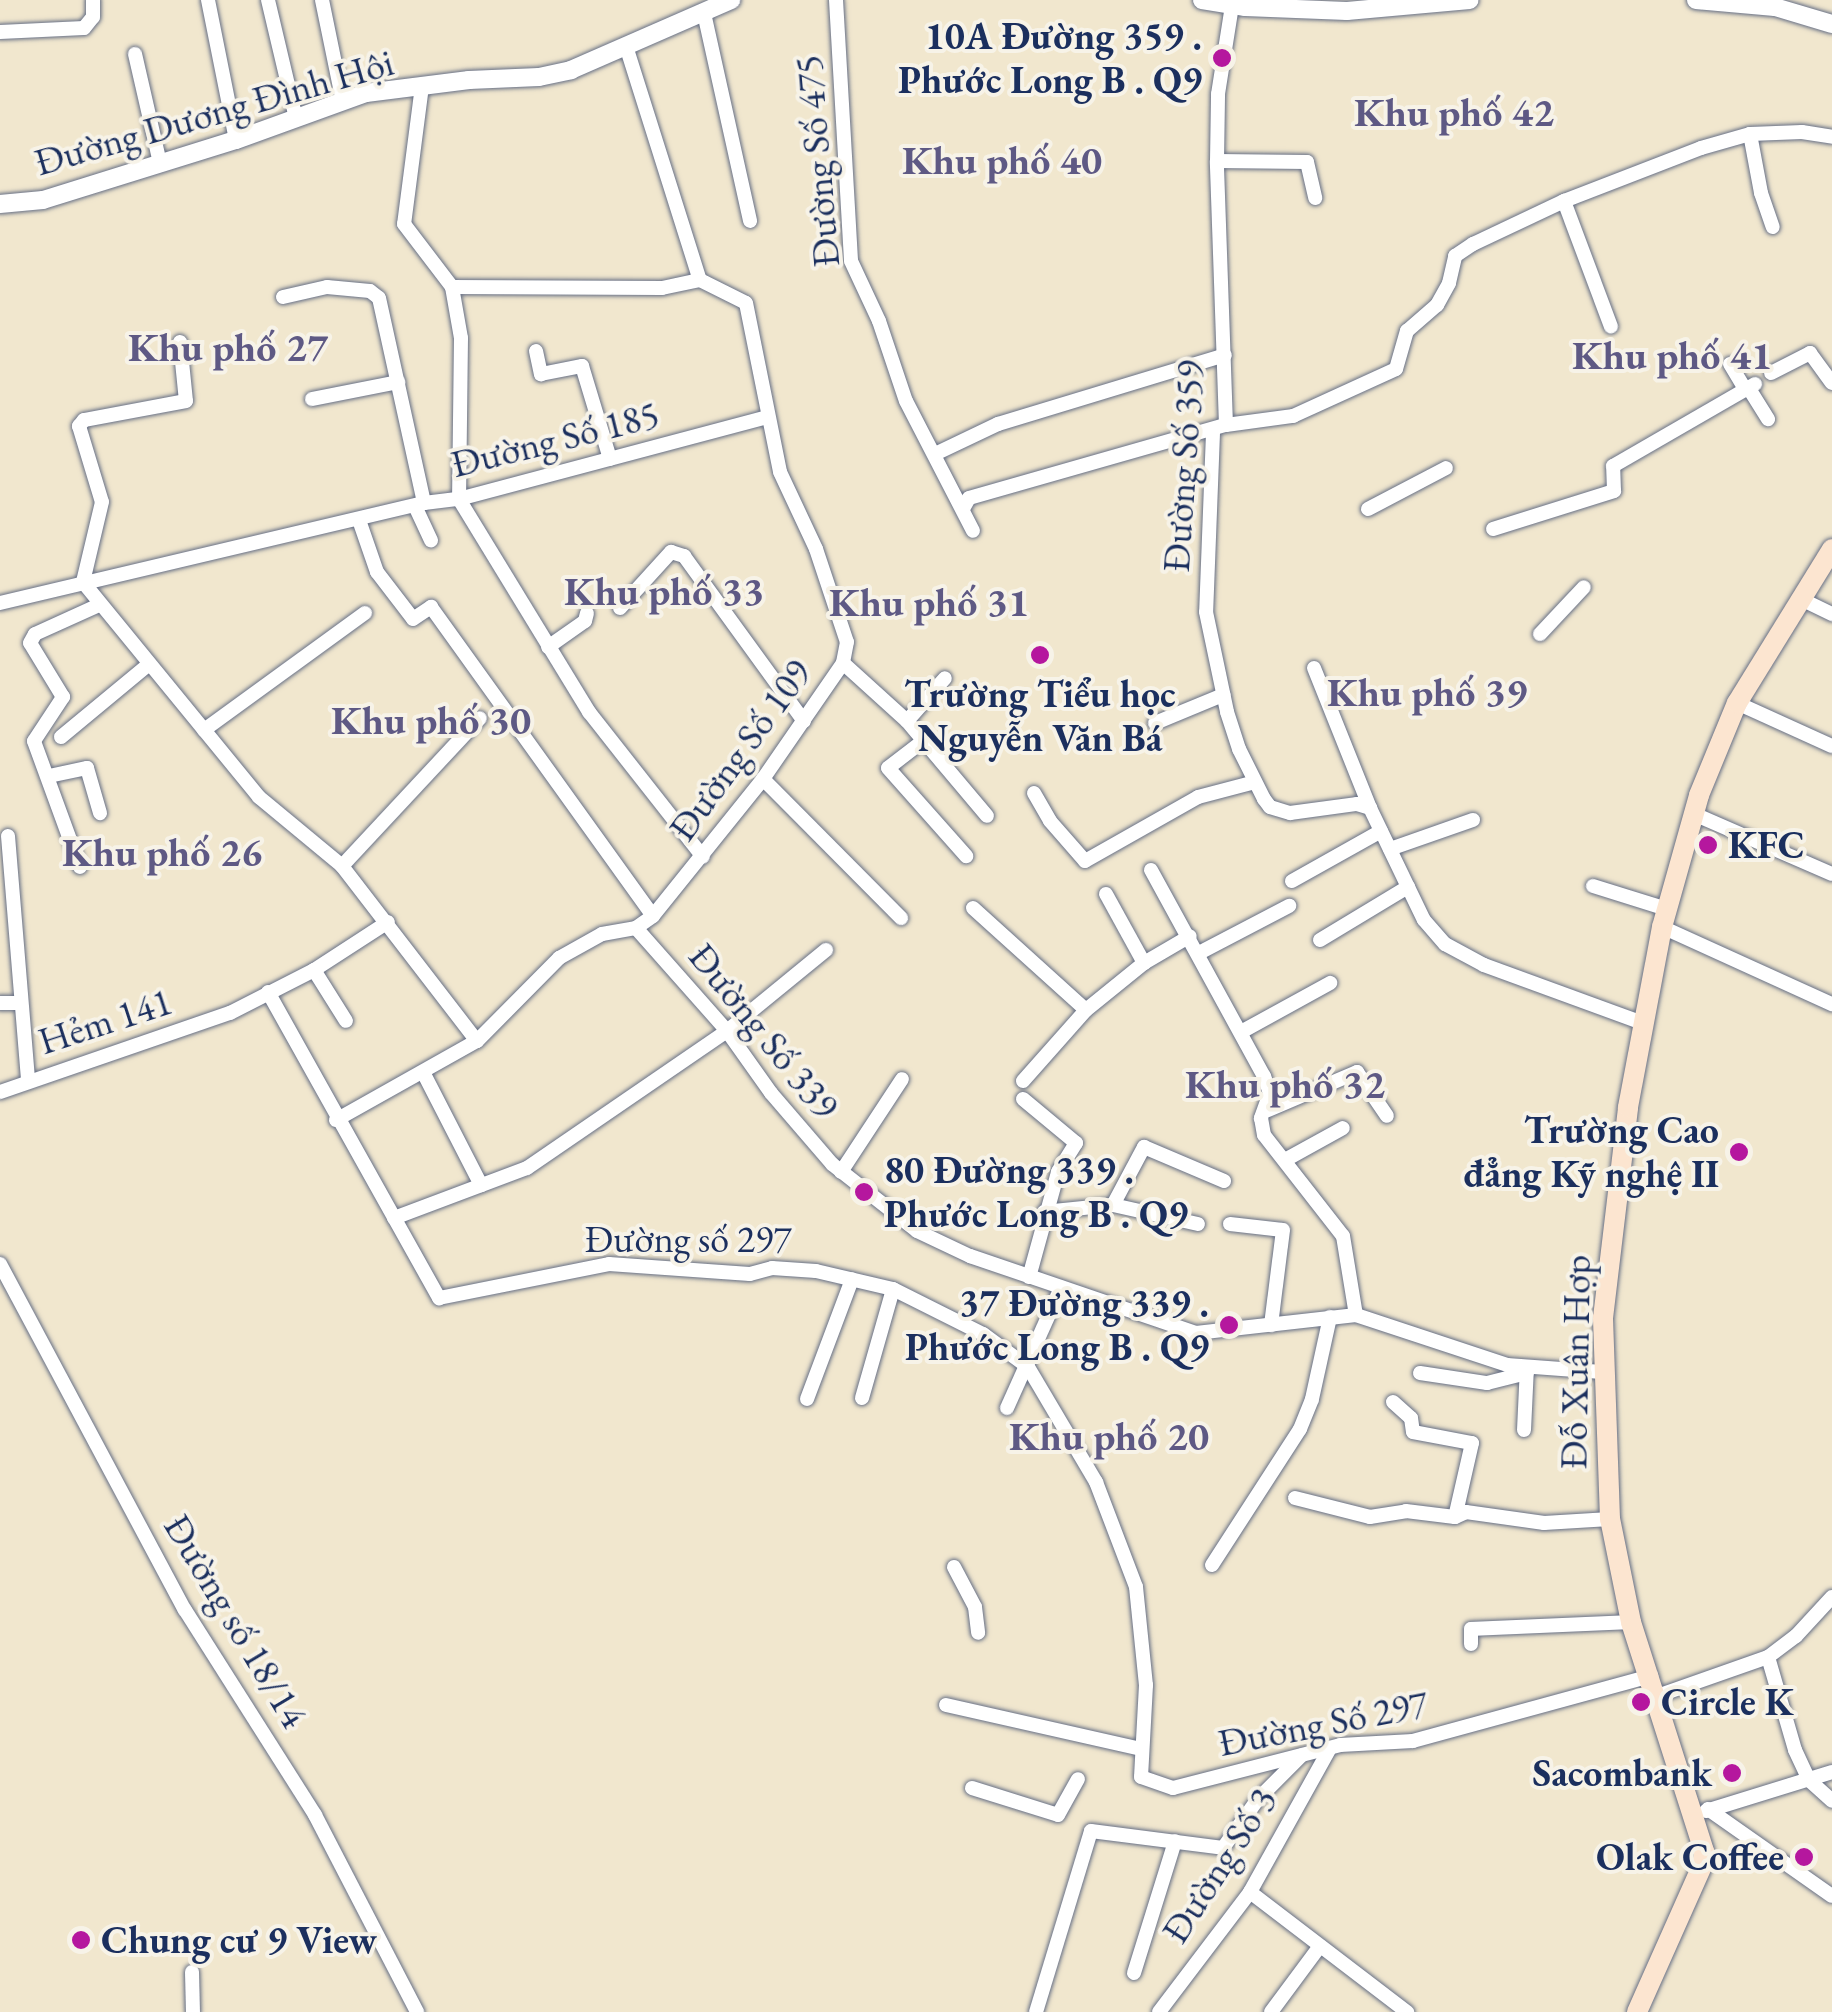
<!DOCTYPE html>
<meta charset="utf-8">
<style>
body{margin:0}
#map{position:relative;width:1832px;height:2012px;overflow:hidden;background:#f1e7ce;font-family:"EB Garamond",serif}
div>[style]{position:absolute}
[style*='--x']{left:calc(var(--x)*1px);top:calc(var(--y)*1px);width:calc(var(--w)*1px);rotate:calc(var(--a)*1deg)}
.roads{filter:drop-shadow(0 0 2px #666f85) drop-shadow(0 0 2px #666f85)}
.minor>*{height:14px;margin:-7px;padding:0 7px;transform-origin:7px;border-radius:7px;background:#fff}
.tertiary>*{height:18px;margin:-9px;padding:0 9px;transform-origin:9px;border-radius:9px;background:#fff}
.secondary>*{height:20px;margin:-10px;padding:0 10px;transform-origin:10px;border-radius:10px;background:#fce5d0}
.dots>*{width:28px;height:28px;translate:-50% -50%;box-sizing:border-box;border:5px solid #f7f3e8;border-radius:50%}
span{translate:-50% -50%;white-space:nowrap;text-align:center;line-height:1.15;-webkit-text-stroke:8px #f7f3e8;paint-order:stroke}
.poi-label{font-size:38px;color:#1b2f5e;font-weight:700}
.right{translate:-100% -50%;text-align:right}
.left{translate:0 -50%;text-align:left}
.street-label{font-size:38px;color:#1b2f5e}
.neighbourhood-label{font-size:40px;color:#5e5984;font-weight:700}
</style>
<div id="map">
<div class="roads">
<div class="minor">
<div style="--x:208;--y:0;--w:143;--a:78.7"></div>
<div style="--x:268;--y:0;--w:121;--a:76.7"></div>
<div style="--x:322;--y:0;--w:104;--a:78.4"></div>
<div style="--x:836;--y:0;--w:261;--a:86.7"></div>
<div style="--x:851;--y:261;--w:66;--a:65"></div>
<div style="--x:879;--y:321;--w:84;--a:71.4"></div>
<div style="--x:906;--y:401;--w:146;--a:62.7"></div>
<div style="--x:704;--y:13;--w:213;--a:77.5"></div>
<div style="--x:0;--y:32;--w:84;--a:-2.7"></div>
<div style="--x:84;--y:28;--w:14;--a:-51"></div>
<div style="--x:93;--y:17;--w:17;--a:-90"></div>
<div style="--x:626;--y:46;--w:245;--a:72.5"></div>
<div style="--x:700;--y:280;--w:51;--a:26.6"></div>
<div style="--x:746;--y:303;--w:172;--a:78.6"></div>
<div style="--x:780;--y:472;--w:85;--a:64.9"></div>
<div style="--x:816;--y:549;--w:98;--a:71.6"></div>
<div style="--x:847;--y:642;--w:21;--a:101"></div>
<div style="--x:843;--y:663;--w:141;--a:124.6"></div>
<div style="--x:763;--y:779;--w:176;--a:128.8"></div>
<div style="--x:653;--y:916;--w:21;--a:145"></div>
<div style="--x:135;--y:54;--w:112;--a:77.1"></div>
<div style="--x:422;--y:86;--w:139;--a:97.4"></div>
<div style="--x:404;--y:224;--w:79;--a:52.7"></div>
<div style="--x:452;--y:287;--w:52;--a:80"></div>
<div style="--x:461;--y:338;--w:161;--a:90.7"></div>
<div style="--x:459;--y:499;--w:250;--a:58.6"></div>
<div style="--x:589;--y:712;--w:184;--a:51.8"></div>
<div style="--x:1750;--y:134;--w:60;--a:79.4"></div>
<div style="--x:1761;--y:193;--w:36;--a:71"></div>
<div style="--x:1217;--y:161;--w:90;--a:0.6"></div>
<div style="--x:1307;--y:162;--w:37;--a:77"></div>
<div style="--x:1564;--y:201;--w:134;--a:69.5"></div>
<div style="--x:452;--y:287;--w:210;--a:0.3"></div>
<div style="--x:662;--y:288;--w:39;--a:-12"></div>
<div style="--x:283;--y:297;--w:45;--a:-12.8"></div>
<div style="--x:327;--y:287;--w:43;--a:5.3"></div>
<div style="--x:370;--y:291;--w:11;--a:38"></div>
<div style="--x:379;--y:298;--w:210;--a:77.6"></div>
<div style="--x:180;--y:342;--w:59;--a:84.2"></div>
<div style="--x:186;--y:401;--w:104;--a:169.4"></div>
<div style="--x:84;--y:420;--w:8;--a:130"></div>
<div style="--x:79;--y:426;--w:79;--a:73.2"></div>
<div style="--x:102;--y:502;--w:82;--a:103.4"></div>
<div style="--x:83;--y:582;--w:278;--a:50.7"></div>
<div style="--x:259;--y:797;--w:108;--a:39.7"></div>
<div style="--x:342;--y:866;--w:221;--a:52.4"></div>
<div style="--x:477;--y:1041;--w:117;--a:-45.3"></div>
<div style="--x:559;--y:958;--w:49;--a:-29.2"></div>
<div style="--x:602;--y:934;--w:35;--a:-10"></div>
<div style="--x:636;--y:928;--w:137;--a:48.5"></div>
<div style="--x:727;--y:1031;--w:76;--a:54.6"></div>
<div style="--x:771;--y:1093;--w:94;--a:49.3"></div>
<div style="--x:832;--y:1164;--w:108;--a:38.2"></div>
<div style="--x:917;--y:1231;--w:59;--a:25.3"></div>
<div style="--x:970;--y:1256;--w:239;--a:18.8"></div>
<div style="--x:1196;--y:1333;--w:161;--a:-6.4"></div>
<div style="--x:1356;--y:1315;--w:159;--a:18.3"></div>
<div style="--x:1507;--y:1365;--w:95;--a:4.2"></div>
<div style="--x:536;--y:351;--w:24;--a:78"></div>
<div style="--x:541;--y:374;--w:42;--a:-11"></div>
<div style="--x:582;--y:366;--w:97;--a:73.2"></div>
<div style="--x:1730;--y:364;--w:29;--a:59"></div>
<div style="--x:1771;--y:373;--w:44;--a:-27.1"></div>
<div style="--x:1810;--y:353;--w:37;--a:54"></div>
<div style="--x:1748;--y:387;--w:38;--a:58"></div>
<div style="--x:312;--y:399;--w:88;--a:-11.2"></div>
<div style="--x:1226;--y:425;--w:68;--a:-7.7"></div>
<div style="--x:1293;--y:416;--w:113;--a:-24.5"></div>
<div style="--x:1396;--y:369;--w:40;--a:-74"></div>
<div style="--x:1407;--y:331;--w:40;--a:-41"></div>
<div style="--x:1437;--y:305;--w:25;--a:-61"></div>
<div style="--x:1449;--y:283;--w:28;--a:-77"></div>
<div style="--x:1455;--y:256;--w:22;--a:-34"></div>
<div style="--x:1473;--y:244;--w:101;--a:-25.3"></div>
<div style="--x:1564;--y:201;--w:147;--a:-21.1"></div>
<div style="--x:1701;--y:148;--w:51;--a:-15.9"></div>
<div style="--x:1750;--y:134;--w:52;--a:-2.2"></div>
<div style="--x:1802;--y:132;--w:30;--a:9"></div>
<div style="--x:1213;--y:433;--w:179;--a:92.2"></div>
<div style="--x:1206;--y:612;--w:102;--a:78.1"></div>
<div style="--x:1227;--y:712;--w:39;--a:72"></div>
<div style="--x:1239;--y:749;--w:56;--a:63.4"></div>
<div style="--x:1264;--y:799;--w:10;--a:53"></div>
<div style="--x:1270;--y:807;--w:21;--a:17"></div>
<div style="--x:1290;--y:813;--w:68;--a:-7.7"></div>
<div style="--x:1357;--y:804;--w:14;--a:17"></div>
<div style="--x:1370;--y:808;--w:124;--a:64.3"></div>
<div style="--x:1424;--y:920;--w:32;--a:49"></div>
<div style="--x:1445;--y:944;--w:44;--a:28.3"></div>
<div style="--x:1484;--y:965;--w:171;--a:20.1"></div>
<div style="--x:935;--y:454;--w:70;--a:-25.5"></div>
<div style="--x:998;--y:424;--w:237;--a:-16.9"></div>
<div style="--x:415;--y:506;--w:38;--a:65"></div>
<div style="--x:964;--y:507;--w:10;--a:-61"></div>
<div style="--x:969;--y:498;--w:267;--a:-15.9"></div>
<div style="--x:1226;--y:425;--w:264;--a:-92"></div>
<div style="--x:1217;--y:161;--w:67;--a:-89.1"></div>
<div style="--x:1218;--y:94;--w:89;--a:-81"></div>
<div style="--x:1368;--y:509;--w:88;--a:-27.7"></div>
<div style="--x:359;--y:520;--w:55;--a:70.9"></div>
<div style="--x:377;--y:572;--w:59;--a:52.5"></div>
<div style="--x:413;--y:619;--w:22;--a:-34"></div>
<div style="--x:431;--y:607;--w:380;--a:54.3"></div>
<div style="--x:1493;--y:529;--w:127;--a:-17.4"></div>
<div style="--x:1614;--y:491;--w:25;--a:-92"></div>
<div style="--x:1613;--y:466;--w:164;--a:-30"></div>
<div style="--x:1799;--y:598;--w:37;--a:26"></div>
<div style="--x:0;--y:603;--w:436;--a:-13.3"></div>
<div style="--x:424;--y:503;--w:35;--a:-7"></div>
<div style="--x:459;--y:499;--w:319;--a:-14.9"></div>
<div style="--x:620;--y:608;--w:76;--a:-47.7"></div>
<div style="--x:671;--y:552;--w:14;--a:17"></div>
<div style="--x:684;--y:556;--w:204;--a:54"></div>
<div style="--x:1540;--y:634;--w:64;--a:-46.9"></div>
<div style="--x:548;--y:647;--w:45;--a:-35.1"></div>
<div style="--x:585;--y:621;--w:8;--a:-76"></div>
<div style="--x:843;--y:663;--w:86;--a:42.2"></div>
<div style="--x:907;--y:721;--w:124;--a:49.9"></div>
<div style="--x:1314;--y:668;--w:151;--a:68.2"></div>
<div style="--x:1737;--y:703;--w:104;--a:24.4"></div>
<div style="--x:907;--y:721;--w:57;--a:-48.5"></div>
<div style="--x:1155;--y:723;--w:74;--a:-22.4"></div>
<div style="--x:204;--y:730;--w:199;--a:-36"></div>
<div style="--x:61;--y:737;--w:113;--a:-39.6"></div>
<div style="--x:923;--y:741;--w:44;--a:142.4"></div>
<div style="--x:888;--y:768;--w:118;--a:48.4"></div>
<div style="--x:49;--y:776;--w:39;--a:-12"></div>
<div style="--x:87;--y:768;--w:47;--a:73.9"></div>
<div style="--x:763;--y:779;--w:196;--a:45.2"></div>
<div style="--x:1034;--y:793;--w:32;--a:60"></div>
<div style="--x:1050;--y:821;--w:53;--a:48.8"></div>
<div style="--x:1085;--y:861;--w:130;--a:-29.5"></div>
<div style="--x:1198;--y:797;--w:59;--a:-14.7"></div>
<div style="--x:1694;--y:814;--w:150;--a:23.5"></div>
<div style="--x:8;--y:836;--w:245;--a:85.3"></div>
<div style="--x:1390;--y:849;--w:88;--a:-19.3"></div>
<div style="--x:342;--y:866;--w:202;--a:-47"></div>
<div style="--x:80;--y:867;--w:134;--a:-110.1"></div>
<div style="--x:34;--y:741;--w:53;--a:-56.6"></div>
<div style="--x:63;--y:697;--w:63;--a:-121.4"></div>
<div style="--x:30;--y:643;--w:10;--a:-61"></div>
<div style="--x:35;--y:634;--w:70;--a:-24.4"></div>
<div style="--x:1151;--y:870;--w:235;--a:61.3"></div>
<div style="--x:1264;--y:1076;--w:18;--a:71"></div>
<div style="--x:1270;--y:1093;--w:27;--a:110"></div>
<div style="--x:1261;--y:1118;--w:17;--a:80"></div>
<div style="--x:1264;--y:1135;--w:128;--a:52"></div>
<div style="--x:1343;--y:1236;--w:80;--a:80.7"></div>
<div style="--x:1292;--y:881;--w:102;--a:-29.3"></div>
<div style="--x:1593;--y:886;--w:77;--a:17.3"></div>
<div style="--x:1106;--y:894;--w:79;--a:61.2"></div>
<div style="--x:973;--y:908;--w:152;--a:42.1"></div>
<div style="--x:1662;--y:927;--w:187;--a:24.4"></div>
<div style="--x:1320;--y:940;--w:103;--a:-31.1"></div>
<div style="--x:1199;--y:953;--w:102;--a:-27.6"></div>
<div style="--x:314;--y:970;--w:60;--a:57.9"></div>
<div style="--x:268;--y:992;--w:351;--a:60.8"></div>
<div style="--x:439;--y:1298;--w:173;--a:-11.3"></div>
<div style="--x:609;--y:1264;--w:141;--a:4.1"></div>
<div style="--x:750;--y:1274;--w:23;--a:-15"></div>
<div style="--x:772;--y:1268;--w:44;--a:3.9"></div>
<div style="--x:816;--y:1271;--w:79;--a:13.2"></div>
<div style="--x:893;--y:1289;--w:101;--a:26.6"></div>
<div style="--x:983;--y:1334;--w:56;--a:36.3"></div>
<div style="--x:1028;--y:1367;--w:134;--a:59.4"></div>
<div style="--x:1096;--y:1482;--w:112;--a:69.1"></div>
<div style="--x:1136;--y:1587;--w:99;--a:84.2"></div>
<div style="--x:1146;--y:1685;--w:92;--a:93.1"></div>
<div style="--x:1141;--y:1777;--w:34;--a:19"></div>
<div style="--x:1173;--y:1788;--w:172;--a:-14.4"></div>
<div style="--x:1340;--y:1745;--w:73;--a:-3.1"></div>
<div style="--x:1413;--y:1741;--w:247;--a:-15.3"></div>
<div style="--x:0;--y:1003;--w:21;--a:0"></div>
<div style="--x:1241;--y:1032;--w:102;--a:-28.8"></div>
<div style="--x:424;--y:1074;--w:125;--a:62.8"></div>
<div style="--x:1023;--y:1081;--w:95;--a:-48.4"></div>
<div style="--x:1086;--y:1010;--w:75;--a:-39"></div>
<div style="--x:1144;--y:963;--w:53;--a:-30.4"></div>
<div style="--x:0;--y:1092;--w:243;--a:-19"></div>
<div style="--x:230;--y:1013;--w:94;--a:-27.1"></div>
<div style="--x:314;--y:970;--w:88;--a:-33"></div>
<div style="--x:1023;--y:1099;--w:69;--a:39.7"></div>
<div style="--x:1076;--y:1143;--w:34;--a:122"></div>
<div style="--x:1058;--y:1172;--w:109;--a:105.4"></div>
<div style="--x:1268;--y:1110;--w:97;--a:-23.1"></div>
<div style="--x:1357;--y:1072;--w:53;--a:55.7"></div>
<div style="--x:336;--y:1120;--w:162;--a:-29.3"></div>
<div style="--x:1285;--y:1160;--w:66;--a:-28.9"></div>
<div style="--x:841;--y:1172;--w:111;--a:-56.7"></div>
<div style="--x:1113;--y:1205;--w:66;--a:-61.9"></div>
<div style="--x:1144;--y:1147;--w:87;--a:23"></div>
<div style="--x:1044;--y:1212;--w:69;--a:-5.8"></div>
<div style="--x:1113;--y:1205;--w:87;--a:12.6"></div>
<div style="--x:394;--y:1218;--w:142;--a:-20.6"></div>
<div style="--x:527;--y:1168;--w:242;--a:-34.4"></div>
<div style="--x:727;--y:1031;--w:128;--a:-39.3"></div>
<div style="--x:1230;--y:1224;--w:53;--a:6.5"></div>
<div style="--x:1283;--y:1230;--w:96;--a:97.2"></div>
<div style="--x:0;--y:1264;--w:392;--a:61.9"></div>
<div style="--x:185;--y:1610;--w:243;--a:57.6"></div>
<div style="--x:315;--y:1815;--w:222;--a:62.6"></div>
<div style="--x:1420;--y:1373;--w:68;--a:8.5"></div>
<div style="--x:1487;--y:1383;--w:41;--a:-14"></div>
<div style="--x:862;--y:1398;--w:113;--a:-74.1"></div>
<div style="--x:807;--y:1399;--w:128;--a:-69.4"></div>
<div style="--x:1393;--y:1402;--w:24;--a:42"></div>
<div style="--x:1411;--y:1418;--w:14;--a:82"></div>
<div style="--x:1413;--y:1432;--w:60;--a:10.6"></div>
<div style="--x:1472;--y:1443;--w:76;--a:102.9"></div>
<div style="--x:1007;--y:1408;--w:132;--a:-65.8"></div>
<div style="--x:1524;--y:1430;--w:63;--a:-87.3"></div>
<div style="--x:1295;--y:1498;--w:77;--a:14.2"></div>
<div style="--x:1370;--y:1517;--w:36;--a:-9"></div>
<div style="--x:1406;--y:1511;--w:49;--a:7"></div>
<div style="--x:1455;--y:1517;--w:12;--a:-24"></div>
<div style="--x:1466;--y:1512;--w:79;--a:8"></div>
<div style="--x:1544;--y:1523;--w:66;--a:-3.5"></div>
<div style="--x:1212;--y:1565;--w:162;--a:-57.1"></div>
<div style="--x:1300;--y:1429;--w:32;--a:-68"></div>
<div style="--x:1312;--y:1399;--w:84;--a:-77.6"></div>
<div style="--x:954;--y:1567;--w:45;--a:62.3"></div>
<div style="--x:975;--y:1607;--w:26;--a:83"></div>
<div style="--x:1471;--y:1644;--w:15;--a:-90"></div>
<div style="--x:1471;--y:1629;--w:160;--a:-2.5"></div>
<div style="--x:1768;--y:1657;--w:97;--a:73.8"></div>
<div style="--x:1795;--y:1750;--w:33;--a:65"></div>
<div style="--x:1809;--y:1780;--w:31;--a:42"></div>
<div style="--x:1657;--y:1696;--w:118;--a:-19.4"></div>
<div style="--x:1768;--y:1657;--w:35;--a:-37"></div>
<div style="--x:1796;--y:1636;--w:53;--a:-47.3"></div>
<div style="--x:946;--y:1705;--w:200;--a:12.7"></div>
<div style="--x:972;--y:1788;--w:90;--a:17.4"></div>
<div style="--x:1058;--y:1815;--w:41;--a:-60.9"></div>
<div style="--x:1708;--y:1809;--w:151;--a:35.1"></div>
<div style="--x:1706;--y:1811;--w:132;--a:-17.2"></div>
<div style="--x:1250;--y:1892;--w:198;--a:37.4"></div>
<div style="--x:192;--y:1972;--w:40;--a:88.6"></div>
<div style="--x:1134;--y:1973;--w:138;--a:-72.7"></div>
<div style="--x:1036;--y:2012;--w:189;--a:-73.1"></div>
<div style="--x:1091;--y:1831;--w:133;--a:7.3"></div>
<div style="--x:1223;--y:1848;--w:60;--a:-54.5"></div>
<div style="--x:1258;--y:1799;--w:62;--a:-45"></div>
<div style="--x:1159;--y:2012;--w:151;--a:-52.8"></div>
<div style="--x:1250;--y:1892;--w:162;--a:-60.9"></div>
<div style="--x:1271;--y:2012;--w:82;--a:-53.4"></div>
</div>
<div class="tertiary">
<div style="--x:1202;--y:0;--w:44;--a:9.2"></div>
<div style="--x:1245;--y:7;--w:102;--a:2.2"></div>
<div style="--x:1347;--y:11;--w:123;--a:-5.1"></div>
<div style="--x:1696;--y:0;--w:79;--a:5.1"></div>
<div style="--x:1775;--y:7;--w:59;--a:16.6"></div>
<div style="--x:0;--y:204;--w:43;--a:-5.3"></div>
<div style="--x:43;--y:200;--w:202;--a:-17.3"></div>
<div style="--x:236;--y:140;--w:138;--a:-19.9"></div>
<div style="--x:366;--y:93;--w:104;--a:-7.2"></div>
<div style="--x:469;--y:80;--w:70;--a:-2.5"></div>
<div style="--x:539;--y:77;--w:33;--a:-12"></div>
<div style="--x:571;--y:70;--w:175;--a:-23.6"></div>
</div>
<div class="secondary">
<div style="--x:1637;--y:2012;--w:160;--a:-66"></div>
<div style="--x:1702;--y:1866;--w:15;--a:-82"></div>
<div style="--x:1704;--y:1851;--w:240;--a:-107.7"></div>
<div style="--x:1631;--y:1622;--w:105;--a:-101.5"></div>
<div style="--x:1610;--y:1519;--w:201;--a:-92"></div>
<div style="--x:1603;--y:1318;--w:212;--a:-83.2"></div>
<div style="--x:1628;--y:1107;--w:183;--a:-79.3"></div>
<div style="--x:1662;--y:927;--w:137;--a:-74.3"></div>
<div style="--x:1699;--y:795;--w:100;--a:-67.6"></div>
<div style="--x:1737;--y:703;--w:181;--a:-58.3"></div>
</div>
</div>
<div class="dots">
<div style="left:1222px;top:58px;background:#b5179e"></div>
<div style="left:1040px;top:655px;background:#b5179e"></div>
<div style="left:1708px;top:845px;background:#b5179e"></div>
<div style="left:1739px;top:1152px;background:#b5179e"></div>
<div style="left:864px;top:1192px;background:#b5179e"></div>
<div style="left:1229px;top:1325px;background:#b5179e"></div>
<div style="left:1641px;top:1702px;background:#b5179e"></div>
<div style="left:1732px;top:1773px;background:#b5179e"></div>
<div style="left:1804px;top:1857px;background:#b5179e"></div>
<div style="left:81px;top:1940px;background:#b5179e"></div>
</div>
<div class="poi-label">
<span class="right" style="left:1202px;top:58px">10A Đường 359 .<br>Phước Long B . Q9</span>
<span style="left:1040px;top:716px">Trường Tiểu học<br>Nguyễn Văn Bá</span>
<span class="left" style="left:1728px;top:845px">KFC</span>
<span class="right" style="left:1719px;top:1152px">Trường Cao<br>đẳng Kỹ nghệ II</span>
<span class="left" style="left:884px;top:1192px">80 Đường 339 .<br>Phước Long B . Q9</span>
<span class="right" style="left:1209px;top:1325px">37 Đường 339 .<br>Phước Long B . Q9</span>
<span class="left" style="left:1661px;top:1702px">Circle K</span>
<span class="right" style="left:1712px;top:1773px">Sacombank</span>
<span class="right" style="left:1784px;top:1857px">Olak Coffee</span>
<span class="left" style="left:101px;top:1940px">Chung cư 9 View</span>
</div>
<div class="street-label">
<span style="left:214px;top:112px;rotate:-16deg">Đường Dương Đình Hội</span>
<span style="left:817px;top:161px;rotate:-95deg">Đường Số 475</span>
<span style="left:555px;top:439px;rotate:-14deg">Đường Số 185</span>
<span style="left:1183px;top:466px;rotate:-86deg">Đường Số 359</span>
<span style="left:740px;top:750px;rotate:-54deg">Đường Số 109</span>
<span style="left:105px;top:1021px;rotate:-18deg">Hẻm 141</span>
<span style="left:764px;top:1031px;rotate:51deg">Đường Số 339</span>
<span style="left:688px;top:1239px">Đường số 297</span>
<span style="left:1575px;top:1362px;rotate:-89deg">Đỗ Xuân Hợp</span>
<span style="left:236px;top:1621px;rotate:59deg">Đường số 18/14</span>
<span style="left:1323px;top:1723px;rotate:-11deg">Đường Số 297</span>
<span style="left:1219px;top:1865px;rotate:-57deg">Đường Số 3</span>
</div>
<div class="neighbourhood-label">
<span style="left:1454px;top:112px">Khu phố 42</span>
<span style="left:1002px;top:160px">Khu phố 40</span>
<span style="left:228px;top:347px">Khu phố 27</span>
<span style="left:1672px;top:355px">Khu phố 41</span>
<span style="left:664px;top:591px">Khu phố 33</span>
<span style="left:929px;top:602px">Khu phố 31</span>
<span style="left:1427px;top:692px">Khu phố 39</span>
<span style="left:431px;top:720px">Khu phố 30</span>
<span style="left:162px;top:852px">Khu phố 26</span>
<span style="left:1285px;top:1084px">Khu phố 32</span>
<span style="left:1109px;top:1436px">Khu phố 20</span>
</div>
</div>
